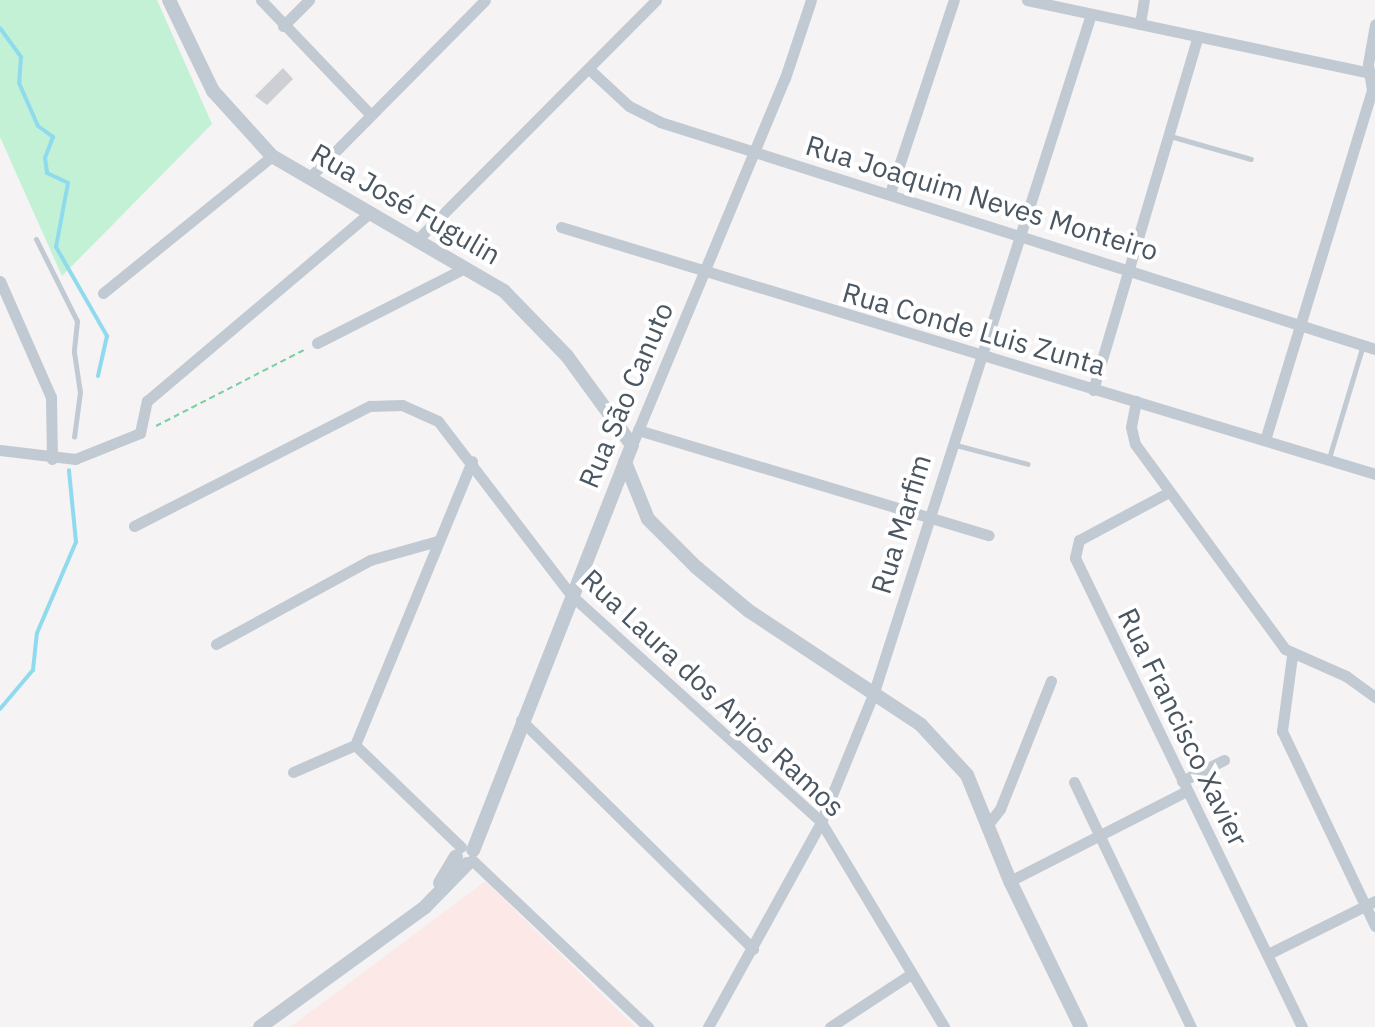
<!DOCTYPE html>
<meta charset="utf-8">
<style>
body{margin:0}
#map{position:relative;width:1375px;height:1027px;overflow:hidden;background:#f5f3f3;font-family:"IBM Plex Sans",sans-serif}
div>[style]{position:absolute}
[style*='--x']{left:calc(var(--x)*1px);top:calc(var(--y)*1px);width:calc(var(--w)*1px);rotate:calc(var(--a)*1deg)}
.medical>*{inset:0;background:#fce8e6}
.green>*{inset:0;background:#c3f1d5}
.stream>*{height:4px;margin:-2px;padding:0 2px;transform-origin:2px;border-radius:2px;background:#90daee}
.building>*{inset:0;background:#cdcfd5}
.path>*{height:2px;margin-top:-1px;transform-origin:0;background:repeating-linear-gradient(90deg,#7ad0a6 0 6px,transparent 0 10px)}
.service>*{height:5px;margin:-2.5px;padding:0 2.5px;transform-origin:2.5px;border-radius:2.5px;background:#c1cad2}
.minor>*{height:11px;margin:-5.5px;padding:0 5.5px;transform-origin:5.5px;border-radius:5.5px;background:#c1cad2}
.tertiary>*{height:14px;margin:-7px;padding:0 7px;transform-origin:7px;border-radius:7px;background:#c1cad2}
span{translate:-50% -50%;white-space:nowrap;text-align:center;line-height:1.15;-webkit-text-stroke:8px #fff;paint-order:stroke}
.street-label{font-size:28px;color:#4a5661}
</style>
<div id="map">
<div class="medical">
<div style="clip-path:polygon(485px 881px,635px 1027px,290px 1027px,474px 890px)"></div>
</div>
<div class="green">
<div style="clip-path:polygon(0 0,157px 0,212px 124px,62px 276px,0 137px)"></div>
</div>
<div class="stream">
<div style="--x:0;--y:28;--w:36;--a:54"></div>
<div style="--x:21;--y:57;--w:26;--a:94"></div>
<div style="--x:19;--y:83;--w:47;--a:66.2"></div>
<div style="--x:38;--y:126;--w:19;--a:36"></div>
<div style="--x:53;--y:137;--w:22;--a:111"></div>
<div style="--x:45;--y:158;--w:15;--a:82"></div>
<div style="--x:47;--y:173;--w:23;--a:25"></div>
<div style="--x:68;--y:183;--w:65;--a:100.6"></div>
<div style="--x:56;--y:247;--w:103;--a:60.2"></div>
<div style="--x:107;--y:336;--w:41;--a:102.7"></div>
<div style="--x:0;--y:709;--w:51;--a:-49.8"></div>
<div style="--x:33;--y:670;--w:37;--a:-84"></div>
<div style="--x:37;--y:633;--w:99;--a:-66.8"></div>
<div style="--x:76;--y:542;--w:72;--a:-95.6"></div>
</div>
<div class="building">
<div style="clip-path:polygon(283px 68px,293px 79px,267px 105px,255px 96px)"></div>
</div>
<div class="path">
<div style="--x:156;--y:426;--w:169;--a:-27.2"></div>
</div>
<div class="service">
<div style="--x:1170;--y:136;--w:84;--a:15.9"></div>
<div style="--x:36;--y:239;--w:92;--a:63.4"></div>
<div style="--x:77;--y:321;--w:31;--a:96"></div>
<div style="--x:74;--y:352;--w:40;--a:81.5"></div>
<div style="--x:80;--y:392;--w:45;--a:97.6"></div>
<div style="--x:956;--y:445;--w:74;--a:14.8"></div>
<div style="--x:1329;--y:458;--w:118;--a:-73.3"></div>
</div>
<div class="minor">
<div style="--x:261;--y:0;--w:158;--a:46.3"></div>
<div style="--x:1027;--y:0;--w:355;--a:12"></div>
<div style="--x:1140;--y:24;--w:24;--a:-81"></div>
<div style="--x:283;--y:26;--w:37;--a:-45"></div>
<div style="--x:589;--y:69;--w:54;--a:42.8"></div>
<div style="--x:629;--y:106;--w:35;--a:27"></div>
<div style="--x:660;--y:122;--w:750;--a:17.61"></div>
<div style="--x:309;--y:178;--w:250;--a:-45.3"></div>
<div style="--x:890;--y:193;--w:203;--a:-71.7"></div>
<div style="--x:561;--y:227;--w:851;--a:16.88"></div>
<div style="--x:416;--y:241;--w:340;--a:-45.1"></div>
<div style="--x:0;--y:281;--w:127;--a:66.3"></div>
<div style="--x:51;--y:397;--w:62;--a:89.1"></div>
<div style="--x:103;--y:293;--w:218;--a:-39"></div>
<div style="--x:317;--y:343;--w:166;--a:-26.9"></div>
<div style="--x:1093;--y:390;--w:369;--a:-73.5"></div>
<div style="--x:1136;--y:401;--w:26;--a:101"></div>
<div style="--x:1131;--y:427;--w:17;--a:77"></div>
<div style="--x:1135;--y:444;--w:254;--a:53.8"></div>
<div style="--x:1285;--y:649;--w:67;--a:23.9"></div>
<div style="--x:1346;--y:676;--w:36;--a:36"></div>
<div style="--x:638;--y:430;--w:366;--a:16.7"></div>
<div style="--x:1265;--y:440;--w:366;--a:-73"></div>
<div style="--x:1372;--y:90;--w:26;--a:-99"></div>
<div style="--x:1368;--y:64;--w:40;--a:-80"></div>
<div style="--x:632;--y:445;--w:398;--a:-67.4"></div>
<div style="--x:785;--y:78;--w:82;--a:-71.6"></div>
<div style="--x:0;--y:450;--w:76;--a:6.8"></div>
<div style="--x:75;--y:459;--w:70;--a:-21.8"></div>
<div style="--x:140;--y:433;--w:33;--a:-78"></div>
<div style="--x:147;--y:401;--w:289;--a:-40.2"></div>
<div style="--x:1169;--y:492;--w:102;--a:151.9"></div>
<div style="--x:1079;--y:540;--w:18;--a:103"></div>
<div style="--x:1075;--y:558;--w:521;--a:64.17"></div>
<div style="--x:134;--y:526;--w:265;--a:-27"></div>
<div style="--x:370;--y:406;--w:32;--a:-2"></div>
<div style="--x:402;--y:405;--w:39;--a:24"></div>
<div style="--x:438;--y:421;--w:219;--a:52.6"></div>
<div style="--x:571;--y:595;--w:338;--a:42.2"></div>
<div style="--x:821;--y:822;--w:239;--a:59"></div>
<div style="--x:216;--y:644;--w:175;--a:-28.6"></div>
<div style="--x:370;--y:560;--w:70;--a:-15.8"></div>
<div style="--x:1292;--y:656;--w:76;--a:97.6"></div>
<div style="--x:1282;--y:731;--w:216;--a:64.5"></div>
<div style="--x:521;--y:720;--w:326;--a:44.6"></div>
<div style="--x:355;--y:745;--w:307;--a:-67.6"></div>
<div style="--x:355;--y:745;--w:147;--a:43.9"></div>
<div style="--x:293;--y:772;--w:68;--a:-23.5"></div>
<div style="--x:1182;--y:781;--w:47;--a:-26.6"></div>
<div style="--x:1074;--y:782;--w:272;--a:64.5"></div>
<div style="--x:989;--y:823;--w:18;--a:-52"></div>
<div style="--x:1000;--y:809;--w:138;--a:-68.3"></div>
<div style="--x:472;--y:860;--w:243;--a:43.5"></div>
<div style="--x:1010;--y:881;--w:199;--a:-27"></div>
<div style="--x:1268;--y:954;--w:119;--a:-26.4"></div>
<div style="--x:708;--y:1027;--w:234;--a:-61.1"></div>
<div style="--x:821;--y:822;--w:140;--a:-67.8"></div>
<div style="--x:874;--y:692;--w:712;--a:-72.25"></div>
<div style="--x:830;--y:1027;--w:97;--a:-33.2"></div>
</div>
<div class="tertiary">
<div style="--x:169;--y:0;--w:101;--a:64.2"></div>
<div style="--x:213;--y:91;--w:88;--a:47.8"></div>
<div style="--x:272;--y:156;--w:268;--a:30.2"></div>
<div style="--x:504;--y:291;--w:91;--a:45.9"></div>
<div style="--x:567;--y:356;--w:110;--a:53.9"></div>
<div style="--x:632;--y:445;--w:435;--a:111.4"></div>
<div style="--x:625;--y:462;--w:61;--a:68"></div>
<div style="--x:648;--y:519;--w:68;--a:45"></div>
<div style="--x:696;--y:567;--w:69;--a:39.7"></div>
<div style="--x:749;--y:611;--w:206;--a:33.5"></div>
<div style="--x:921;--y:725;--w:68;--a:47.4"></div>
<div style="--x:967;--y:775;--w:114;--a:67.9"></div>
<div style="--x:1010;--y:881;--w:162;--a:64.1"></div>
<div style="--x:440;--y:883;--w:31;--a:-59"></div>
<div style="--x:260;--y:1027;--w:204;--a:-36"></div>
<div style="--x:425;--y:907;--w:60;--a:-45.7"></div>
</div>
<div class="street-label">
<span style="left:982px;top:198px;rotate:17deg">Rua Joaquim Neves Monteiro</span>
<span style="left:406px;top:204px;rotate:30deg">Rua José Fugulin</span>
<span style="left:974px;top:329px;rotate:16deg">Rua Conde Luis Zunta</span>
<span style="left:626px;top:395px;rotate:-67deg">Rua São Canuto</span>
<span style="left:901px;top:524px;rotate:-73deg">Rua Marfim</span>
<span style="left:713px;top:693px;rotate:43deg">Rua Laura dos Anjos Ramos</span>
<span style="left:1183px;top:727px;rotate:64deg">Rua Francisco Xavier</span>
</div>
</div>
